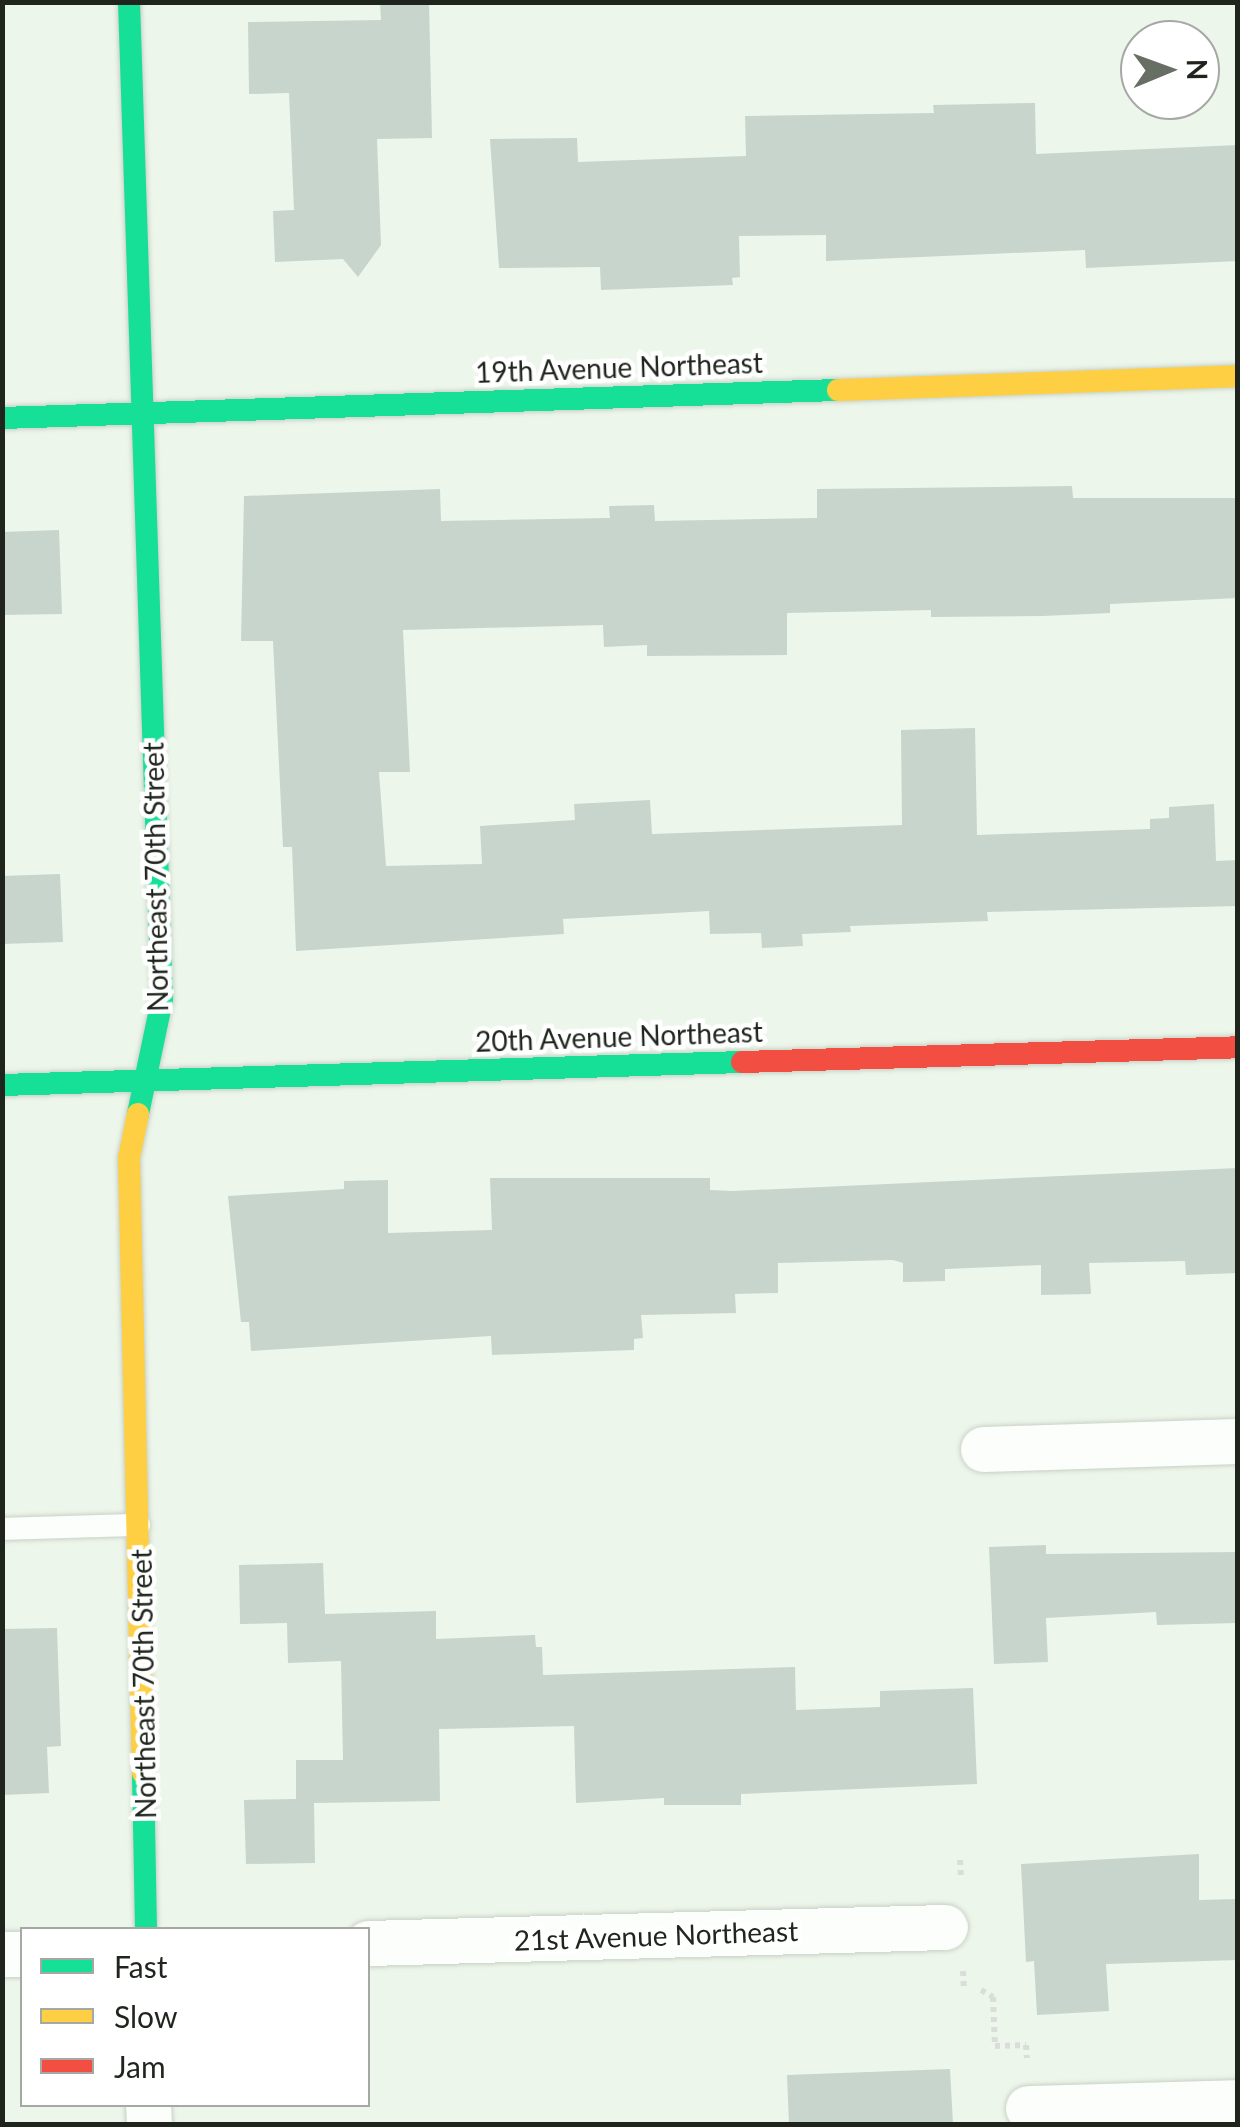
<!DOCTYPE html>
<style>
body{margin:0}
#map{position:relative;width:1240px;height:2127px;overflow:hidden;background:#edf6ea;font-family:Lato,sans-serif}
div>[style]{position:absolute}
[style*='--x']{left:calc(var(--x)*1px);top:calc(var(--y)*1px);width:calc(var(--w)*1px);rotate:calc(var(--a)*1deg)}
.building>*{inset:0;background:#c7d5cc}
.path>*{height:6px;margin-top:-3px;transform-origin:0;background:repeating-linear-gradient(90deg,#daddd9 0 5px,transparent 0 10px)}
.roads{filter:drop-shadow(0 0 2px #c9d1c6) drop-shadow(0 0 2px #c9d1c6)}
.lane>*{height:22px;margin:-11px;padding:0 11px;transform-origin:11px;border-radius:11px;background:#fcfefc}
.street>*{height:45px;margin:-22.5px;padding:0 22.5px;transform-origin:22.5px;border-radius:22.5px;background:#fcfefc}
.fast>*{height:22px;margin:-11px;padding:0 11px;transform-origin:11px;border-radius:11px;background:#16e098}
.slow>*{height:22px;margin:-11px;padding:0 11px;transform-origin:11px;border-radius:11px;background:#ffcf43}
.jam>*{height:22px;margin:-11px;padding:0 11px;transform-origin:11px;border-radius:11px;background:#f24e42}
span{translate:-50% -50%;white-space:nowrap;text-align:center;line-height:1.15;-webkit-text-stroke:9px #fff;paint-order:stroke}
.street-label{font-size:28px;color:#1f251c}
.frame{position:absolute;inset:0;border:5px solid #1f251c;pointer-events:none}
.legend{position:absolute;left:20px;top:1927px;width:350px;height:180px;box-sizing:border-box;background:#fff;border:2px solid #a5a8a4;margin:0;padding:12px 18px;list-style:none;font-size:30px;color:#1f251c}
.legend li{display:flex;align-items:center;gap:20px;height:50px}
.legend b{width:50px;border:2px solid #a5a8a4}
.north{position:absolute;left:1120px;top:20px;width:100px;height:100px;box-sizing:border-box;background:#fff;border:2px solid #a5a8a4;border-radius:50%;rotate:89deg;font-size:28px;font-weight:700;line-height:40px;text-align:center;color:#1f251c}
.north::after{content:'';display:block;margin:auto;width:35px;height:45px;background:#676e64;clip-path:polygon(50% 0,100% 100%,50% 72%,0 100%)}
</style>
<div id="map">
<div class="building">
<div style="clip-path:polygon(380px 2px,429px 2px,432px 138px,377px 139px,381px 245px,358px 277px,343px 259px,275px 262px,273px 211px,294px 210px,289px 93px,249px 94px,248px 22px,381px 20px)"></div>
<div style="clip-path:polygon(1035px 103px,1036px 154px,1238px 145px,1238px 261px,1086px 268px,1085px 250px,826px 261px,826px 235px,739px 236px,740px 277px,732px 278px,733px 285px,601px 290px,600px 267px,499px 268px,490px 139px,577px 138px,578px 162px,746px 156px,745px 116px,934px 113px,933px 105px)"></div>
<div style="clip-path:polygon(1072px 486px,1073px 498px,1238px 498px,1238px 598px,1110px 604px,1110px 613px,1043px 616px,931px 617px,931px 610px,787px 613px,787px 655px,647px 656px,647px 645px,604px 647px,603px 625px,403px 630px,410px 772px,379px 772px,386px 866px,482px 864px,480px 826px,575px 820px,574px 804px,650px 800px,652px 834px,902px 825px,901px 730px,975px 728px,977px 835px,1150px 829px,1150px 819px,1169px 818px,1169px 807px,1214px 804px,1216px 861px,1238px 860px,1238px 906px,987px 912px,988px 921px,850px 926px,851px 932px,802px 934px,803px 946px,762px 948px,761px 933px,710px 934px,709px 911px,563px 919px,564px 934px,296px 951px,292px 847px,283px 847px,273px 641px,241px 641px,244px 496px,440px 489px,441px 521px,610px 518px,609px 506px,654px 505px,655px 521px,817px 518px,817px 489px)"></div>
<div style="clip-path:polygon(59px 530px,62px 614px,2px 615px,2px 532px)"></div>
<div style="clip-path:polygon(60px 874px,63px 942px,2px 944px,2px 876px)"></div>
<div style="clip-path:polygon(1238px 1168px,1238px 1273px,1186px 1275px,1185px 1261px,1089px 1263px,1091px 1294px,1041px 1295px,1041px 1265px,945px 1269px,945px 1281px,903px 1282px,903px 1263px,893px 1260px,778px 1263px,778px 1293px,735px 1294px,736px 1313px,641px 1315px,643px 1338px,634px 1339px,634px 1350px,492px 1355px,491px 1336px,251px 1351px,249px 1322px,241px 1322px,228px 1196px,344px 1189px,344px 1181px,388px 1180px,388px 1233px,492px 1230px,490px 1178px,710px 1178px,710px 1190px,733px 1191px)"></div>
<div style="clip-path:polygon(1046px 1545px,1046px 1554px,1238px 1552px,1238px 1623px,1157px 1625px,1156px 1612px,1046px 1618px,1048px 1662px,994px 1664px,989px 1547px)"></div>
<div style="clip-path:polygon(323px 1563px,325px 1614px,436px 1611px,436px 1639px,535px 1635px,536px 1647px,542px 1647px,543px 1675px,795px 1667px,796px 1710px,880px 1707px,880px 1691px,973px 1688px,977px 1784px,741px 1794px,741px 1805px,664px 1805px,664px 1798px,576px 1803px,574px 1726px,439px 1729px,440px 1801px,314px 1803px,315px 1863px,246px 1864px,244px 1800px,296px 1799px,296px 1760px,343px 1760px,341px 1661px,288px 1663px,287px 1623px,240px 1624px,239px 1565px)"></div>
<div style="clip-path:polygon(57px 1628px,61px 1746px,47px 1747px,49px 1793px,2px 1795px,2px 1629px)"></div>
<div style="clip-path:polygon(1199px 1854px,1199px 1900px,1238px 1899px,1238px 1960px,1106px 1964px,1109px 2011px,1037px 2015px,1034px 1961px,1026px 1962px,1021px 1864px)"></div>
<div style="clip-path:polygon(950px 2069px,953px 2124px,789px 2124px,787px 2075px)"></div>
</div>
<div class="path">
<div style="--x:960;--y:1860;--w:19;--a:87"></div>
<div style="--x:963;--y:1971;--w:19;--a:87"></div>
<div style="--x:981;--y:1990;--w:14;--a:30"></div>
<div style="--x:993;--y:1997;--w:49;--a:87.7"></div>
<div style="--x:995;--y:2046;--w:31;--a:-2"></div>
<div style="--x:1026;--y:2045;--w:13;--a:86"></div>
</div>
<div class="roads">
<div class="lane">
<div style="--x:2;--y:1529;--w:137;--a:-1.7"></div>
</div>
<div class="street">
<div style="--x:983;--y:1449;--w:255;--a:-1.8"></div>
<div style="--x:368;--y:1943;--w:577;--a:-1.59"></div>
<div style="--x:2;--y:1954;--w:20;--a:0"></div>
<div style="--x:148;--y:2104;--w:20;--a:87"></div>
<div style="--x:1028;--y:2108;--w:210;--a:-1.6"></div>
</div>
<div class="fast">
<div style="--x:129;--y:2;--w:999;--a:88.11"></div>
<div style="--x:162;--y:1000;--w:116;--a:101.9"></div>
<div style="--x:2;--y:418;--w:836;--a:-1.92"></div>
<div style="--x:2;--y:1085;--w:740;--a:-1.78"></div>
<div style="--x:143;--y:1773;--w:157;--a:88.9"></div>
</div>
<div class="slow">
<div style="--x:838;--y:390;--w:400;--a:-2"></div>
<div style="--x:138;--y:1114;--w:45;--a:101.6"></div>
<div style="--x:129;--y:1158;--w:615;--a:88.7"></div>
</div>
<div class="jam">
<div style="--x:742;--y:1062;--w:496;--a:-1.7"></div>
</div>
</div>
<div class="street-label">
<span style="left:619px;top:367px;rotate:-2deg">19th Avenue Northeast</span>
<span style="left:155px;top:877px;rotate:-91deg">Northeast 70th Street</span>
<span style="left:619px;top:1036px;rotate:-2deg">20th Avenue Northeast</span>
<span style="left:143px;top:1684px;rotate:-91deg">Northeast 70th Street</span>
<span style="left:656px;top:1935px;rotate:-2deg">21st Avenue Northeast</span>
</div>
<div class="frame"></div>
<ul class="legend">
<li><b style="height:12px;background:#16e098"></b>Fast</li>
<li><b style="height:12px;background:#ffcf43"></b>Slow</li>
<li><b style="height:12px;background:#f24e42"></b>Jam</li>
</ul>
<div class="north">N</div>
</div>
